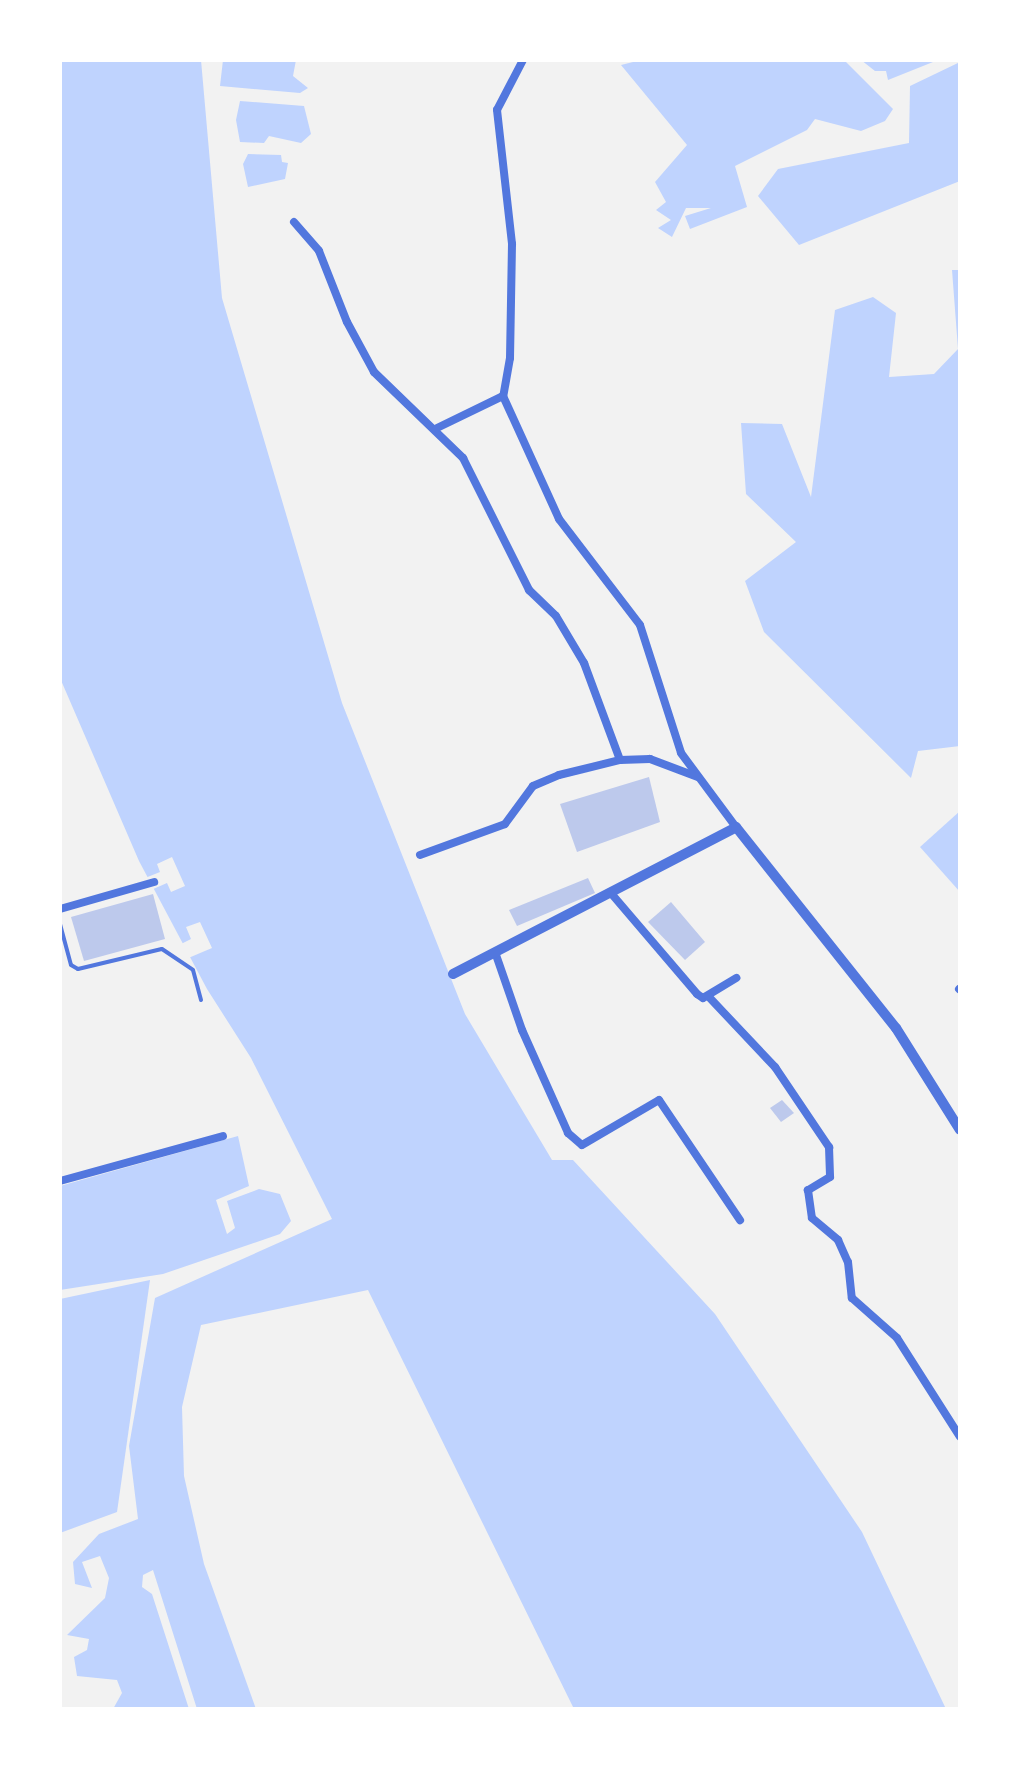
<!DOCTYPE html>
<style>
body{margin:0}
#map{position:relative;width:1020px;height:1769px;overflow:hidden;background:#f2f2f2;font-family:"Asap Condensed",sans-serif}
div>[style]{position:absolute}
[style*='--x']{left:calc(var(--x)*1px);top:calc(var(--y)*1px);width:calc(var(--w)*1px);rotate:calc(var(--a)*1deg)}
.water>*{inset:0;background:#bfd3fe}
.pier>*{inset:0;background:#f2f2f2}
.building>*{inset:0;background:#bdc9ec}
.service>*{height:4px;margin:-2px;padding:0 2px;transform-origin:2px;border-radius:2px;background:#5277de}
.minor>*{height:8px;margin:-4px;padding:0 4px;transform-origin:4px;border-radius:4px;background:#5277de}
.tertiary>*{height:10px;margin:-5px;padding:0 5px;transform-origin:5px;border-radius:5px;background:#5277de}
span{translate:-50% -50%;white-space:nowrap;text-align:center;line-height:1.15;-webkit-text-stroke:6px #fff;paint-order:stroke}
.frame{position:absolute;inset:0;border:62px solid #fff;pointer-events:none}
</style>
<div id="map">
<div class="water">
<div style="clip-path:polygon(60px 60px,201px 60px,222px 298px,342px 703px,465px 1014px,552px 1160px,573px 1160px,715px 1314px,862px 1532px,946px 1709px,574px 1709px,368px 1290px,201px 1325px,182px 1407px,184px 1476px,204px 1564px,256px 1709px,197px 1709px,153px 1570px,143px 1575px,142px 1587px,152px 1594px,189px 1709px,113px 1709px,122px 1693px,117px 1680px,77px 1676px,74px 1657px,87px 1650px,89px 1639px,67px 1635px,105px 1598px,109px 1578px,100px 1556px,82px 1562px,92px 1588px,75px 1584px,73px 1562px,99px 1534px,138px 1519px,129px 1446px,155px 1298px,332px 1219px,251px 1058px,207px 989px,139px 861px,60px 678px)"></div>
<div style="clip-path:polygon(223px 60px,296px 60px,293px 76px,308px 88px,300px 93px,220px 86px)"></div>
<div style="clip-path:polygon(641px 60px,844px 60px,893px 109px,885px 121px,861px 131px,815px 119px,807px 130px,735px 166px,747px 207px,690px 229px,685px 216px,711px 208px,686px 208px,672px 237px,658px 228px,671px 220px,656px 210px,666px 202px,655px 182px,687px 145px,621px 65px)"></div>
<div style="clip-path:polygon(861px 60px,938px 60px,888px 80px,886px 71px,875px 71px)"></div>
<div style="clip-path:polygon(960px 62px,960px 181px,799px 245px,758px 196px,778px 169px,909px 143px,910px 86px)"></div>
<div style="clip-path:polygon(240px 101px,304px 106px,311px 134px,301px 143px,269px 136px,264px 143px,240px 142px,236px 120px)"></div>
<div style="clip-path:polygon(248px 154px,281px 155px,282px 162px,288px 163px,285px 179px,248px 187px,243px 164px)"></div>
<div style="clip-path:polygon(952px 270px,960px 270px,960px 746px,918px 751px,911px 778px,764px 632px,745px 581px,796px 542px,746px 494px,741px 423px,782px 424px,811px 497px,835px 310px,873px 297px,896px 313px,889px 377px,934px 374px,958px 349px)"></div>
<div style="clip-path:polygon(960px 811px,960px 892px,920px 847px)"></div>
<div style="clip-path:polygon(238px 1136px,249px 1186px,216px 1200px,227px 1234px,235px 1228px,227px 1201px,259px 1189px,280px 1194px,291px 1221px,280px 1234px,163px 1274px,60px 1290px,60px 1186px)"></div>
<div style="clip-path:polygon(150px 1280px,117px 1512px,60px 1533px,60px 1299px)"></div>
</div>
<div class="pier">
<div style="clip-path:polygon(172px 857px,185px 886px,171px 892px,167px 883px,151px 890px,145px 878px,160px 872px,157px 864px)"></div>
<div style="clip-path:polygon(200px 922px,212px 948px,186px 959px,179px 945px,191px 939px,186px 927px)"></div>
</div>
<div class="building">
<div style="clip-path:polygon(649px 777px,660px 822px,577px 852px,560px 804px)"></div>
<div style="clip-path:polygon(588px 878px,595px 893px,517px 926px,509px 910px)"></div>
<div style="clip-path:polygon(153px 894px,165px 939px,84px 961px,71px 917px)"></div>
<div style="clip-path:polygon(671px 902px,705px 942px,685px 960px,648px 922px)"></div>
<div style="clip-path:polygon(782px 1100px,794px 1113px,781px 1122px,770px 1108px)"></div>
</div>
<div class="service">
<div style="--x:60;--y:924;--w:42;--a:75"></div>
<div style="--x:71;--y:965;--w:8;--a:30"></div>
<div style="--x:78;--y:969;--w:86;--a:-13.4"></div>
<div style="--x:162;--y:949;--w:37;--a:34"></div>
<div style="--x:193;--y:970;--w:31;--a:75"></div>
</div>
<div class="minor">
<div style="--x:523;--y:60;--w:56;--a:117.5"></div>
<div style="--x:497;--y:110;--w:135;--a:83.6"></div>
<div style="--x:512;--y:244;--w:114;--a:91"></div>
<div style="--x:510;--y:358;--w:39;--a:100"></div>
<div style="--x:503;--y:396;--w:135;--a:65.5"></div>
<div style="--x:559;--y:519;--w:133;--a:52.6"></div>
<div style="--x:640;--y:625;--w:134;--a:72.2"></div>
<div style="--x:681;--y:753;--w:92;--a:53.4"></div>
<div style="--x:294;--y:222;--w:38;--a:49"></div>
<div style="--x:319;--y:251;--w:76;--a:68.5"></div>
<div style="--x:347;--y:322;--w:57;--a:61.6"></div>
<div style="--x:374;--y:372;--w:124;--a:44"></div>
<div style="--x:463;--y:458;--w:148;--a:63.4"></div>
<div style="--x:529;--y:590;--w:37;--a:44"></div>
<div style="--x:556;--y:616;--w:55;--a:59.2"></div>
<div style="--x:584;--y:663;--w:103;--a:69.6"></div>
<div style="--x:437;--y:428;--w:73;--a:-25.9"></div>
<div style="--x:420;--y:855;--w:90;--a:-20"></div>
<div style="--x:505;--y:824;--w:47;--a:-53.6"></div>
<div style="--x:533;--y:786;--w:28;--a:-23"></div>
<div style="--x:559;--y:775;--w:63;--a:-13.8"></div>
<div style="--x:620;--y:760;--w:30;--a:-2"></div>
<div style="--x:650;--y:759;--w:51;--a:20.6"></div>
<div style="--x:610;--y:892;--w:134;--a:49.5"></div>
<div style="--x:697;--y:994;--w:7;--a:34"></div>
<div style="--x:703;--y:998;--w:39;--a:-31"></div>
<div style="--x:60;--y:909;--w:98;--a:-16"></div>
<div style="--x:495;--y:952;--w:83;--a:70.9"></div>
<div style="--x:522;--y:1030;--w:113;--a:65.9"></div>
<div style="--x:568;--y:1133;--w:18;--a:41"></div>
<div style="--x:582;--y:1145;--w:89;--a:-30.3"></div>
<div style="--x:659;--y:1100;--w:145;--a:56"></div>
<div style="--x:959;--y:989;--w:1;--a:45"></div>
<div style="--x:708;--y:996;--w:98;--a:46.7"></div>
<div style="--x:775;--y:1067;--w:97;--a:56"></div>
<div style="--x:829;--y:1147;--w:30;--a:88"></div>
<div style="--x:830;--y:1177;--w:26;--a:149"></div>
<div style="--x:808;--y:1190;--w:28;--a:82"></div>
<div style="--x:812;--y:1218;--w:34;--a:40"></div>
<div style="--x:838;--y:1240;--w:24;--a:66"></div>
<div style="--x:848;--y:1262;--w:36;--a:84"></div>
<div style="--x:852;--y:1298;--w:60;--a:41.6"></div>
<div style="--x:897;--y:1338;--w:117;--a:57.5"></div>
<div style="--x:60;--y:1181;--w:169;--a:-15.4"></div>
</div>
<div class="tertiary">
<div style="--x:453;--y:974;--w:319;--a:-27.4"></div>
<div style="--x:736;--y:827;--w:257;--a:51.5"></div>
<div style="--x:896;--y:1028;--w:120;--a:57.9"></div>
</div>
<div class="frame"></div>
</div>
